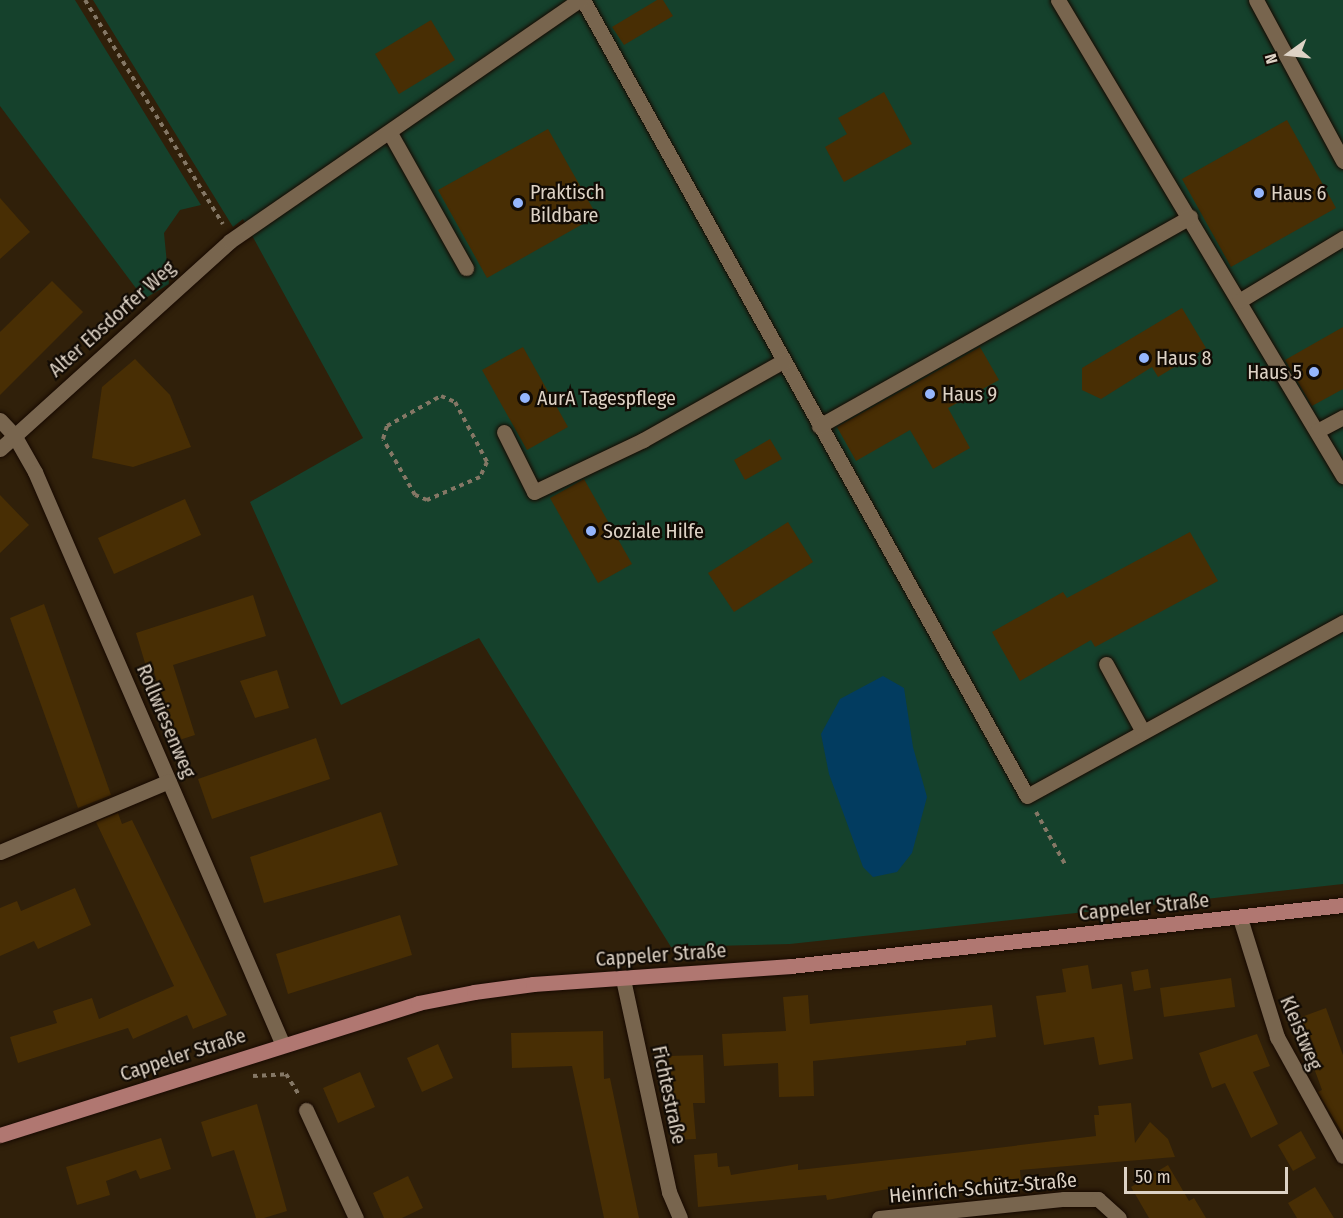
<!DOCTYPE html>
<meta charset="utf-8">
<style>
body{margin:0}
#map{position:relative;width:1343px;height:1218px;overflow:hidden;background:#30200a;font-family:"Fira Sans Condensed",sans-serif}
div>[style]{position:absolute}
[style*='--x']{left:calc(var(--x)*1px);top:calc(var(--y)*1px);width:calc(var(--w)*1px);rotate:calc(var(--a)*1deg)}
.green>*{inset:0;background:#15412c}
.water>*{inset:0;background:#023c60}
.building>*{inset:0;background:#482e04}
.path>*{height:4px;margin-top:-2px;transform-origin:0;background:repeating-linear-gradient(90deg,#847765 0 4.5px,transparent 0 9px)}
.roads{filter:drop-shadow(0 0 2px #170900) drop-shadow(0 0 2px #170900)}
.minor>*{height:15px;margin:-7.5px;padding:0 7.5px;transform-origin:7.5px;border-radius:7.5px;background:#78654e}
.major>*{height:15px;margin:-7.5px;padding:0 7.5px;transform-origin:7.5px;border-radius:7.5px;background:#b07771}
.dots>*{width:16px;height:16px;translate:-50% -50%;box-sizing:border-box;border:3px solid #120b04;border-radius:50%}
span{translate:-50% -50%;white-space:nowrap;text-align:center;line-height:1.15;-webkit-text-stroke:4.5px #120b04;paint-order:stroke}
.poi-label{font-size:20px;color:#ddd2c5}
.left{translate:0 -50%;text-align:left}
.right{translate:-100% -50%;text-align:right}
.street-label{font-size:20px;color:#ddd2c5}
.north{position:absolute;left:1259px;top:24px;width:60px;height:60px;-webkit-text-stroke:4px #120b04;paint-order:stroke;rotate:255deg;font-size:16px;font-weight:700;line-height:24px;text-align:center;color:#ddd2c5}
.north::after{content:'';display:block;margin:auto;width:21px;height:27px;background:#ddd2c5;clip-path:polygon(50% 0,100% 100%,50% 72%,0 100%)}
.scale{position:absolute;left:1124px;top:1167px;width:164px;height:27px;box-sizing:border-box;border:3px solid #ddd2c5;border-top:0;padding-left:8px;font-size:18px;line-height:21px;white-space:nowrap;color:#ddd2c5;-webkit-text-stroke:4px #120b04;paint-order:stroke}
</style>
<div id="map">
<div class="green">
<div style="clip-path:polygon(0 0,75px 0,201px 205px,180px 210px,164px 233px,169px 284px,144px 299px,0 106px)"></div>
<div style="clip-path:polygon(93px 0,1343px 0,1343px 884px,790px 944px,671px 947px,479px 638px,341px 705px,250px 502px,363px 438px,243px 219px,233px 227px)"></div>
</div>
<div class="water">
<div style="clip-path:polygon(883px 676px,904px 688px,913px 747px,927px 797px,912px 853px,897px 872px,873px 877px,863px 867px,829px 774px,821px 734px,840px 699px)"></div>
</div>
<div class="building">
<div style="clip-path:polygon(657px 0,663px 0,673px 16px,624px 45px,612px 27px)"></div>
<div style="clip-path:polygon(431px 20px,455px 60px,399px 94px,375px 54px)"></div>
<div style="clip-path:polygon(884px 92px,912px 144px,844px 182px,825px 147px,847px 134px,838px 118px)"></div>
<div style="clip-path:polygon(1287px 120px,1336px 208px,1231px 267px,1182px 179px)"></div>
<div style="clip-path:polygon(548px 129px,597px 216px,487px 278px,438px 190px)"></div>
<div style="clip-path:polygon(0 198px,30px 232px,0 259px)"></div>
<div style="clip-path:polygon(52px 281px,83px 312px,0 395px,0 332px)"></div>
<div style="clip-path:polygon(1182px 308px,1206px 348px,1158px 377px,1152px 367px,1101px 399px,1082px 390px,1082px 368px)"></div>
<div style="clip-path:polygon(1343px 327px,1343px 389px,1312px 406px,1285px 360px)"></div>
<div style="clip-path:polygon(523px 347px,568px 427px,527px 450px,482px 370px)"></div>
<div style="clip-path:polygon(980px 347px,999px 380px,948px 408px,970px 448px,933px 469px,910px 430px,856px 461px,837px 427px)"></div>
<div style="clip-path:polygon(135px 359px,170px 395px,191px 447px,133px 467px,92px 458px,102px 387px)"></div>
<div style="clip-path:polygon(770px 439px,782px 459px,745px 480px,734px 460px)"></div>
<div style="clip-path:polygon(584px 479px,632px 564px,598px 583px,550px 498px)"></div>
<div style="clip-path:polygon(0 495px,29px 525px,0 553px)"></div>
<div style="clip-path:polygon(185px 499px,201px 535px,114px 574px,98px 538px)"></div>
<div style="clip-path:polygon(788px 522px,813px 562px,734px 612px,708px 573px)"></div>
<div style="clip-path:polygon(1190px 532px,1218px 581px,1095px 647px,1091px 640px,1020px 681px,992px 632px,1063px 592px,1067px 598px)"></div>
<div style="clip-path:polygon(253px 595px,266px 636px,173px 665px,195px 735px,176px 741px,154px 672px,148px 673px,136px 633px)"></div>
<div style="clip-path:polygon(44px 604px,111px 795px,78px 808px,10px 618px)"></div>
<div style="clip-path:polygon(277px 670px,289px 708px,255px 718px,240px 681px)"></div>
<div style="clip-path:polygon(316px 738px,330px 779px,212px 819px,198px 779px)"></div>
<div style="clip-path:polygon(381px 812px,398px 865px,264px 903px,250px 857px)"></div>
<div style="clip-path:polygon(118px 813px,122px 824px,132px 820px,227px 1015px,193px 1029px,187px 1015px,133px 1039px,128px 1028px,18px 1063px,10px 1037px,57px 1023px,53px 1011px,92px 998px,99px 1019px,174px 986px,96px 822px)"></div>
<div style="clip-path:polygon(75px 888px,91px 925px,38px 949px,34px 941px,0 956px,0 908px,17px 901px,21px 911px)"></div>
<div style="clip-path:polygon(400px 915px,412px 955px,288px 994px,276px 954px)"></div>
<div style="clip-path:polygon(1088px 965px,1092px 989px,1122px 984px,1133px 1059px,1099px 1065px,1094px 1037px,1044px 1045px,1036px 996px,1066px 992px,1062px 969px)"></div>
<div style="clip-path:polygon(1148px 969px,1151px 988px,1134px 991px,1131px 972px)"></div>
<div style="clip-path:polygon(1231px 978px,1235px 1007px,1164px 1017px,1160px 988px)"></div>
<div style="clip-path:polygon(808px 995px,810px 1024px,992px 1005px,996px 1037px,966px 1041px,966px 1045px,813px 1061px,814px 1096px,779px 1097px,778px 1063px,724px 1066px,722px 1034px,786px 1031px,783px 997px)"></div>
<div style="clip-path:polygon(1326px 1008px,1343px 1055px,1343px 1134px,1318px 1092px,1322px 1090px,1296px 1019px)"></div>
<div style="clip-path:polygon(603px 1031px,604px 1079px,610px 1078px,639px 1218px,604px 1218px,572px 1066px,512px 1068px,511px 1033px)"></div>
<div style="clip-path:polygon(1257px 1034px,1270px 1066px,1253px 1072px,1278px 1124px,1251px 1138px,1225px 1083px,1212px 1088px,1199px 1053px)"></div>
<div style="clip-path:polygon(438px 1044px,453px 1078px,422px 1092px,407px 1058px)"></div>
<div style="clip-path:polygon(703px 1055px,705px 1103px,693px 1103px,696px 1139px,674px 1140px,669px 1056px)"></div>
<div style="clip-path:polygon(360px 1072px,375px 1107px,338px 1123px,323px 1088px)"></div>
<div style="clip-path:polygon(1131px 1103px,1135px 1143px,1150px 1122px,1168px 1139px,1175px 1157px,1020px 1170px,1021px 1181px,967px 1187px,900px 1193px,899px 1187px,827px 1200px,826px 1195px,698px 1207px,694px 1155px,717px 1153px,718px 1167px,729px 1166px,731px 1175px,798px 1164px,798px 1170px,963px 1152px,1096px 1136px,1094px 1115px,1099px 1115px,1098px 1106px)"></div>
<div style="clip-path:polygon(257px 1104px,287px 1211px,264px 1218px,256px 1218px,234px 1150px,212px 1157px,201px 1122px)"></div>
<div style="clip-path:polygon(1301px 1131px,1316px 1158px,1293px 1171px,1278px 1145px)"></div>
<div style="clip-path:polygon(161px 1138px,171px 1169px,140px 1179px,136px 1170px,106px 1181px,110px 1195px,77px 1205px,66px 1167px)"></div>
<div style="clip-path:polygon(1168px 1165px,1189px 1201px,1194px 1198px,1206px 1218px,1149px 1218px,1131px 1187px)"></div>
<div style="clip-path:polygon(408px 1176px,423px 1208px,402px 1218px,384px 1218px,373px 1193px)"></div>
<div style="clip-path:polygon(1315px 1187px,1334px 1218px,1297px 1218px,1288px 1203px)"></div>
</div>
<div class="path">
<div style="--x:85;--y:0;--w:263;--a:58.4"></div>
<div style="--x:441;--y:396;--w:15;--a:23"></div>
<div style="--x:455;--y:402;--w:68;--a:61.9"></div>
<div style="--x:487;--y:462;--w:17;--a:115"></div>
<div style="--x:480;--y:477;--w:58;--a:156.5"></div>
<div style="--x:427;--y:500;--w:13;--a:-157"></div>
<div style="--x:415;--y:495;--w:64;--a:-119.7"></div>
<div style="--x:383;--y:439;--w:14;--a:-73"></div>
<div style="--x:387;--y:426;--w:62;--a:-29.1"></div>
<div style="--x:1036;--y:812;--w:60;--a:60.9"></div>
<div style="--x:253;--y:1076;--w:33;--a:-3"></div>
<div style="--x:286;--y:1074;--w:25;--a:58"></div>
</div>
<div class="roads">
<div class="minor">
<div style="--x:583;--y:0;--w:911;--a:60.85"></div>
<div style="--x:1027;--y:796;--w:361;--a:-28.8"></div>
<div style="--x:1058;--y:0;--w:555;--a:59.09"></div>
<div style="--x:1256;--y:0;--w:183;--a:61.6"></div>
<div style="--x:390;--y:133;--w:155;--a:60.6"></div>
<div style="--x:1239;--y:301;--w:122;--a:-31.2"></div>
<div style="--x:0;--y:420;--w:21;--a:47"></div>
<div style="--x:14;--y:435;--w:43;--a:60.4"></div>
<div style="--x:35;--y:472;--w:624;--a:66.6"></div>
<div style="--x:819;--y:426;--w:426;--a:-29.4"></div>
<div style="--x:1317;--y:431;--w:30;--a:-28"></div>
<div style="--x:504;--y:432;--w:67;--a:63.4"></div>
<div style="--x:534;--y:492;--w:121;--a:-25.5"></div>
<div style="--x:643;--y:440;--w:161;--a:-29.4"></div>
<div style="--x:0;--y:449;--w:310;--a:-42.1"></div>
<div style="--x:230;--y:241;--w:425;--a:-34.6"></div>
<div style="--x:1106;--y:664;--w:77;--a:61.4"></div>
<div style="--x:0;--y:852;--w:183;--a:-22.8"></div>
<div style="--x:1240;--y:918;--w:125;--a:72.7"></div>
<div style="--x:1277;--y:1037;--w:136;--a:61"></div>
<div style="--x:623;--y:979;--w:218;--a:77.8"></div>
<div style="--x:669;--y:1192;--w:28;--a:67"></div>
<div style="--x:306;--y:1110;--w:119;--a:65.2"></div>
<div style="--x:879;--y:1218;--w:186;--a:-5.9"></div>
<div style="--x:1064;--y:1199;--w:34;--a:0"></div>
<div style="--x:1098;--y:1199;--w:28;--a:42"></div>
</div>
<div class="major">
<div style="--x:0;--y:1135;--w:438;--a:-17.5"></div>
<div style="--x:418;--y:1003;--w:57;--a:-11.1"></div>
<div style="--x:474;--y:992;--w:60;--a:-7.7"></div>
<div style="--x:533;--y:984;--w:259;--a:-4"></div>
<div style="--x:791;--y:966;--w:555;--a:-6.31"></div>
</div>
</div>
<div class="dots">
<div style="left:1259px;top:193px;background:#95b6fd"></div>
<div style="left:518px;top:203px;background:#95b6fd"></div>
<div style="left:1144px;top:358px;background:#95b6fd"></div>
<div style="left:1314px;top:372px;background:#95b6fd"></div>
<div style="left:930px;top:394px;background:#95b6fd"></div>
<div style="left:525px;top:398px;background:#95b6fd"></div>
<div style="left:591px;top:531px;background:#95b6fd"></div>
</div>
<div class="poi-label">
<span class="left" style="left:530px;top:204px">Praktisch<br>Bildbare</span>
<span class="left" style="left:1271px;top:193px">Haus 6</span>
<span class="left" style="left:1156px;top:358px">Haus 8</span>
<span class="right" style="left:1302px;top:372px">Haus 5</span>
<span class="left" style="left:942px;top:394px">Haus 9</span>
<span class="left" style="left:537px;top:398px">AurA Tagespflege</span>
<span class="left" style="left:603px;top:531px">Soziale Hilfe</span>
</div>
<div class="street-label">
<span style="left:112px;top:319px;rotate:-42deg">Alter Ebsdorfer Weg</span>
<span style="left:166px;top:721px;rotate:67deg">Rollwiesenweg</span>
<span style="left:1144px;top:907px;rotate:-6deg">Cappeler Straße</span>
<span style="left:661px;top:955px;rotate:-4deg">Cappeler Straße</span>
<span style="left:1301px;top:1033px;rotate:67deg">Kleistweg</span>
<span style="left:183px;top:1055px;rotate:-18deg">Cappeler Straße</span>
<span style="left:669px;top:1095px;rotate:78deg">Fichtestraße</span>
<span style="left:983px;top:1188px;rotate:-5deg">Heinrich-Schütz-Straße</span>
</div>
<div class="north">N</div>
<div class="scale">50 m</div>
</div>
